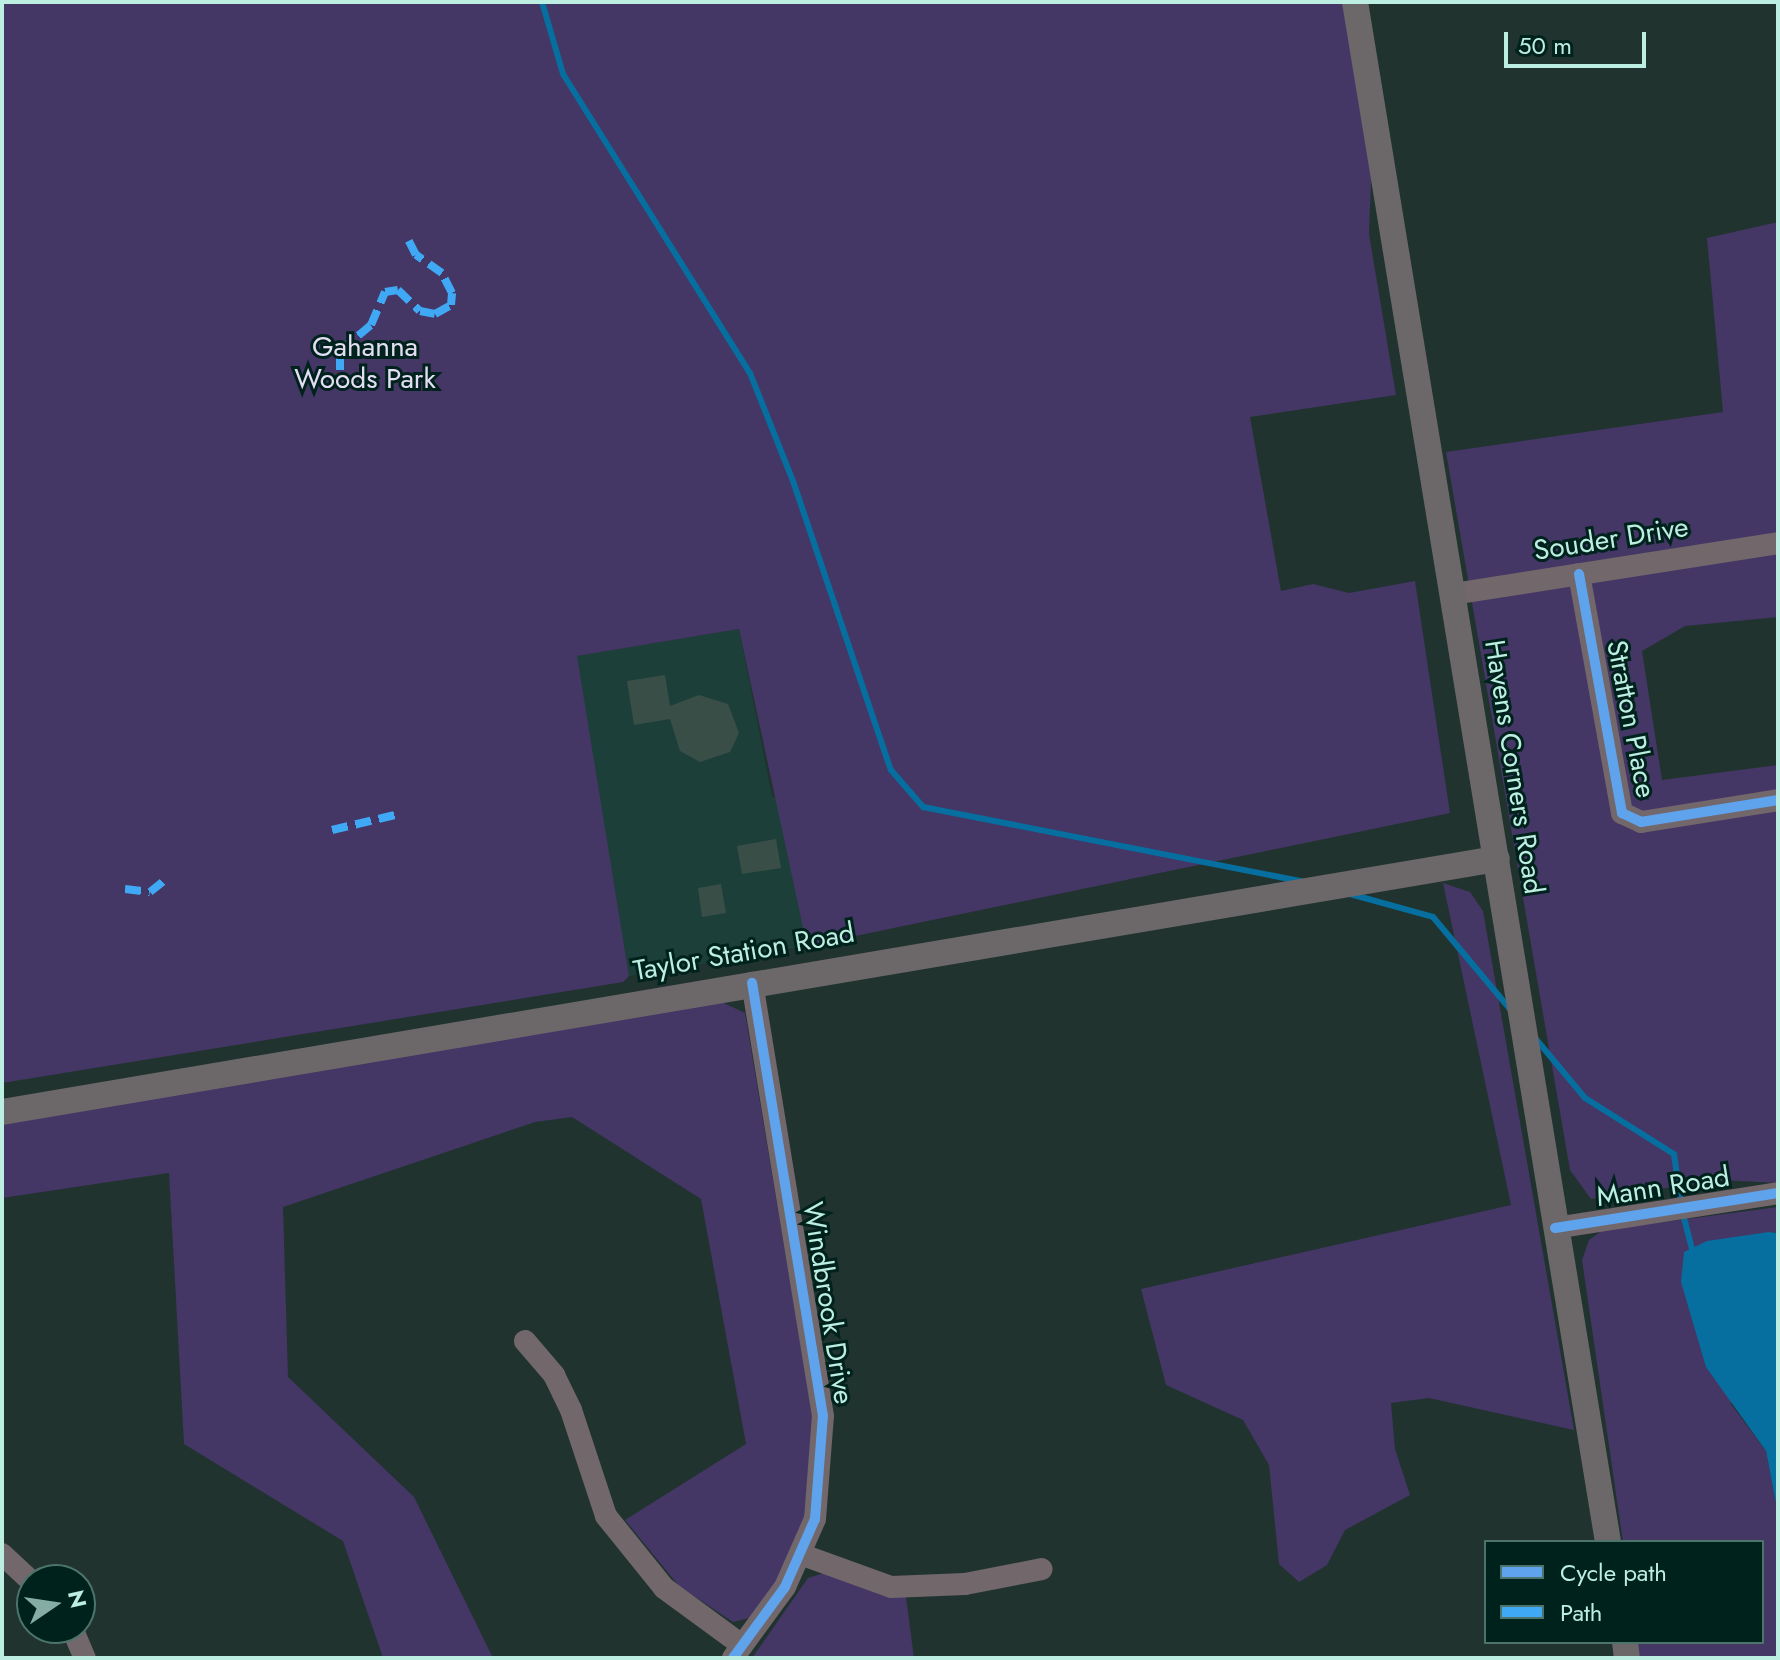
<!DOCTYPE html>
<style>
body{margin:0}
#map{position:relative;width:1780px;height:1660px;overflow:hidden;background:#21332f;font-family:Jost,sans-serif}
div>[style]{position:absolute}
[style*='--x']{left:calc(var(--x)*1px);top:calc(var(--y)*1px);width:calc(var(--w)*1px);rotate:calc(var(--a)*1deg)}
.built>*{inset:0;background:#1c4039}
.green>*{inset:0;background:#443665}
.water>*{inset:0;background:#066f9f}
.stream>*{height:6px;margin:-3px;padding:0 3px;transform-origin:3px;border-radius:3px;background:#066f9f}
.building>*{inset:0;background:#394e46}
.minor>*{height:22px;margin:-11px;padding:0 11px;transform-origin:11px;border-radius:11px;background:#72676b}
.major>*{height:26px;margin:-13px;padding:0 13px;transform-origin:13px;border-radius:13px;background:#6c686a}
.quiet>*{height:8px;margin-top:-4px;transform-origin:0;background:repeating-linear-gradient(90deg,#3fa9f5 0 16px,transparent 0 24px)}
.cycleway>*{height:10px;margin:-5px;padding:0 5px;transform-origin:5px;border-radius:5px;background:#60a3ed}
span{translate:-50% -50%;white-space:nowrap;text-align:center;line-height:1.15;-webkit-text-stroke:6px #00221c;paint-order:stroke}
.park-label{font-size:28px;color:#e4def4}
.street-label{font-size:28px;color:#bdeee2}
.frame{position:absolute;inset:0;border:4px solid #bdeee2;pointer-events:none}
.legend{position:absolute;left:1484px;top:1540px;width:280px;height:104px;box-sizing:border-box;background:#00221c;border:2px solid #4c746b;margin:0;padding:10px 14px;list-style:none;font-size:24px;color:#bdeee2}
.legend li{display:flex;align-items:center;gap:16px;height:40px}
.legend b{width:40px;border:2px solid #4c746b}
.north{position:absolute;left:16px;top:1564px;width:80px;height:80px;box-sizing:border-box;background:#00221c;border:2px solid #4c746b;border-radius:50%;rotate:77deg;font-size:22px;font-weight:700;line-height:32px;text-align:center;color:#bdeee2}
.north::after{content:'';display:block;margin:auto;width:28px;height:36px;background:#86ada3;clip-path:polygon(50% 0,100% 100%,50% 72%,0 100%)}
.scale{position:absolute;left:1504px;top:32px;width:142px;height:36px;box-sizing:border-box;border:4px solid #bdeee2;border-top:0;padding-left:10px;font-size:24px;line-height:28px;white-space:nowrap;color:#bdeee2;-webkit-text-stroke:6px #00221c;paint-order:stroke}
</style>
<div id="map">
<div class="built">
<div style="clip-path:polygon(739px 629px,772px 797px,782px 796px,807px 946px,629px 976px,576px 656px)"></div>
</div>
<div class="green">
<div style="clip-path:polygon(2px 2px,1346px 2px,1372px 155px,1369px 234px,1396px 395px,1250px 417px,1281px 591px,1313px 584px,1349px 593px,1415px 581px,1450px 813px,807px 946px,739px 629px,577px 656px,629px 976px,623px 982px,2px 1083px)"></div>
<div style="clip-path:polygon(1778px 222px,1778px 617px,1685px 626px,1642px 651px,1662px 780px,1778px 765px,1778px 1183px,1720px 1180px,1591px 1199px,1570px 1170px,1446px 452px,1723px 412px,1707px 238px)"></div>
<div style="clip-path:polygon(1443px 883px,1470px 892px,1483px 911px,1574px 1430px,1429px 1398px,1391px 1403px,1395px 1449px,1410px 1495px,1345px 1530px,1327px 1565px,1299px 1582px,1279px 1564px,1269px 1465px,1243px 1420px,1166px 1385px,1141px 1289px,1511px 1205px)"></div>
<div style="clip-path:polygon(713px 998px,745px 1013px,814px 1425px,807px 1516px,781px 1577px,753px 1617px,733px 1622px,679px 1586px,625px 1520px,746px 1444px,701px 1199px,572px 1117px,535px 1122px,283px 1207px,288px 1377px,414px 1497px,493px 1658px,383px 1658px,343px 1541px,184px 1444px,169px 1173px,2px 1198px,2px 1123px)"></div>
<div style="clip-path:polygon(1778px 1207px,1778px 1233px,1769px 1232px,1731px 1404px,1766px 1451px,1778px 1514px,1778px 1658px,1640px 1658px,1638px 1642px,1762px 1642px,1762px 1542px,1623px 1542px,1582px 1260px,1589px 1240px,1603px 1230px)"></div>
<div style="clip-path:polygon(824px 1573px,906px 1597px,914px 1658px,752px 1658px,808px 1578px)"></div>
</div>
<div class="water">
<div style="clip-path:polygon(1769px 1232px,1778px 1233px,1778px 1514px,1766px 1451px,1706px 1367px,1681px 1282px,1684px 1252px,1707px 1241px)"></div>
</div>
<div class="stream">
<div style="--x:542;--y:2;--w:75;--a:73.7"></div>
<div style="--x:563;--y:74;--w:353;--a:58"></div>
<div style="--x:750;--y:373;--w:116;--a:68.3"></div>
<div style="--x:793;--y:481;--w:305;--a:71.3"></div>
<div style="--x:891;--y:770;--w:49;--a:49.1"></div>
<div style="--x:923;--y:807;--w:388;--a:11.1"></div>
<div style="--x:1350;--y:894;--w:86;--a:15.5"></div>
<div style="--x:1433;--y:917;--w:119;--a:50.1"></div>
<div style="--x:1535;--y:1038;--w:78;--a:50.2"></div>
<div style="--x:1585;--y:1098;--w:105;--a:32.2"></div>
<div style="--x:1674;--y:1154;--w:49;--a:81.9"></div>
<div style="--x:1683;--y:1214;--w:40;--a:75.6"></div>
</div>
<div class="building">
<div style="clip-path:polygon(665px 675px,670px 706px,699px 695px,728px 704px,739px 733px,730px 752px,700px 762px,680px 751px,670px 719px,634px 725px,627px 681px)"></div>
<div style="clip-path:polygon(776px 839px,781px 868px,742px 874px,737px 846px)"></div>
<div style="clip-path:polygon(721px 884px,726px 913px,702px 917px,698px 888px)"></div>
</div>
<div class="minor">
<div style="--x:1579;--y:574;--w:243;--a:79.8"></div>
<div style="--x:1622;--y:813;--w:21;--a:25"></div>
<div style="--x:1641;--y:822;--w:139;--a:-9.1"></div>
<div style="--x:1453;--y:594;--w:329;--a:-8.9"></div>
<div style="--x:1555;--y:1228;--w:226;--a:-8.9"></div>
<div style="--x:525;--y:1341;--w:45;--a:49.5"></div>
<div style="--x:554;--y:1375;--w:39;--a:64"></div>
<div style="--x:571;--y:1410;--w:112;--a:71.7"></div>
<div style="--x:606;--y:1516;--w:92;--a:51.1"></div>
<div style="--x:664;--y:1588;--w:97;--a:36.2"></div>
<div style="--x:2;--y:1554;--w:41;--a:43"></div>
<div style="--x:800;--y:1554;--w:97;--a:19.9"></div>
<div style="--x:891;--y:1587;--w:74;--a:-2.3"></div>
<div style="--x:965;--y:1584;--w:78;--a:-11"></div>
<div style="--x:72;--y:1628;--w:33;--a:67"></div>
<div style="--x:733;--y:1658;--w:88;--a:-53.8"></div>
<div style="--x:785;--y:1587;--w:74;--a:-66.2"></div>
<div style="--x:815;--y:1519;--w:103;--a:-85.6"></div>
<div style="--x:823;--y:1416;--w:439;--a:-99.3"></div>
</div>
<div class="major">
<div style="--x:1355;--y:2;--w:1561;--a:80.67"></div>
<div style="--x:2;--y:1112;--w:1516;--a:-9.61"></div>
<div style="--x:1625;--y:1642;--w:16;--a:83"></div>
</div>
<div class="quiet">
<div style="--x:340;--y:370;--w:19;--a:-90"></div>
<div style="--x:340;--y:351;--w:40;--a:-40"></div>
<div style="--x:371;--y:325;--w:36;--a:-67"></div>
<div style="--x:385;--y:292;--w:13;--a:-9"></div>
<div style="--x:398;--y:290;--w:30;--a:44"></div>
<div style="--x:420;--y:311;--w:15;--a:11"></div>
<div style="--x:435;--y:314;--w:18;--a:-29"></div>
<div style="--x:451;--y:305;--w:12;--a:-85"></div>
<div style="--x:452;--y:293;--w:22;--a:-117"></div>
<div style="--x:442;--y:273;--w:32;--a:-145"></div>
<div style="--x:416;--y:255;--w:16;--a:-117"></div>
<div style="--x:332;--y:830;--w:69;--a:-13.4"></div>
<div style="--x:125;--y:889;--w:25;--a:7"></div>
<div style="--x:150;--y:892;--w:21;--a:-39"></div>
</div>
<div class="cycleway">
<div style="--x:1579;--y:574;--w:243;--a:79.8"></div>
<div style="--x:1622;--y:813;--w:21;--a:25"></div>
<div style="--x:1641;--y:822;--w:139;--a:-9.1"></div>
<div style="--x:1555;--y:1228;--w:226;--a:-8.9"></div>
<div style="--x:733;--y:1658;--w:88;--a:-53.8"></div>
<div style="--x:785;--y:1587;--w:74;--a:-66.2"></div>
<div style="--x:815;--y:1519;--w:103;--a:-85.6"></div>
<div style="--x:823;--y:1416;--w:439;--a:-99.3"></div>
</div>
<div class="park-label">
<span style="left:365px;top:363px">Gahanna<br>Woods Park</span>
</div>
<div class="street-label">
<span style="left:1611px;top:539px;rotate:-9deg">Souder Drive</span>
<span style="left:1631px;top:719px;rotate:79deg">Stratton Place</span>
<span style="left:1514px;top:767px;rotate:81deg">Havens Corners Road</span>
<span style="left:744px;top:952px;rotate:-10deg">Taylor Station Road</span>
<span style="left:1663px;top:1187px;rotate:-9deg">Mann Road</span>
<span style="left:828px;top:1303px;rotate:81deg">Windbrook Drive</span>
</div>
<div class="frame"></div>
<ul class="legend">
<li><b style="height:10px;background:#60a3ed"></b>Cycle path</li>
<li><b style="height:10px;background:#3fa9f5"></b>Path</li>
</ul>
<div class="north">N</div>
<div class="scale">50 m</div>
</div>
